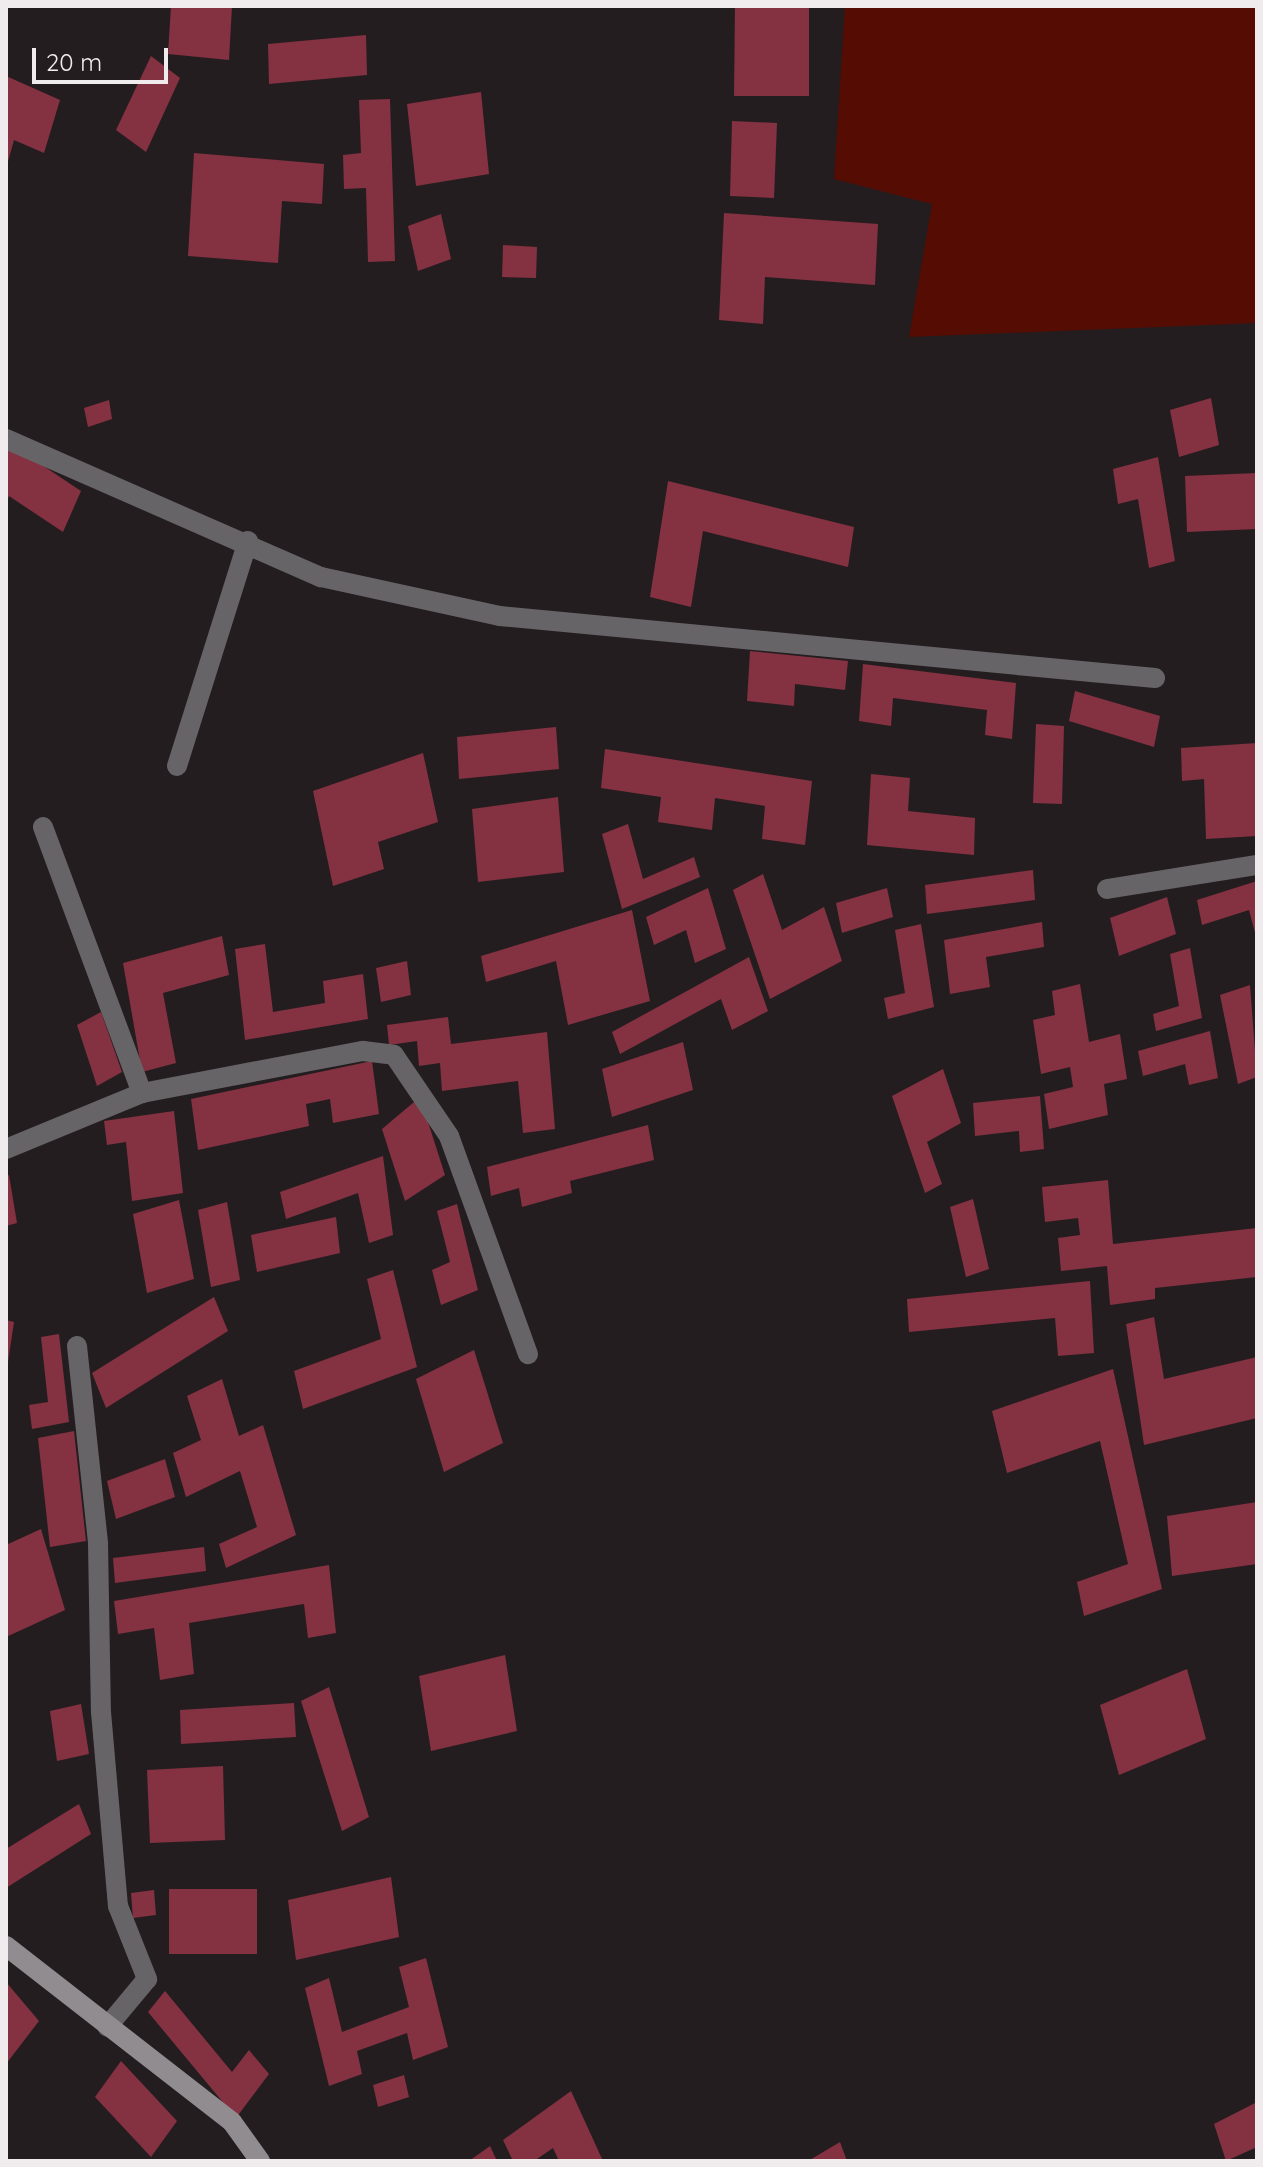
<!DOCTYPE html>
<style>
body{margin:0}
#map{position:relative;width:1263px;height:2167px;overflow:hidden;background:#241d20;font-family:Quicksand,sans-serif}
div>[style]{position:absolute}
[style*='--x']{left:calc(var(--x)*1px);top:calc(var(--y)*1px);width:calc(var(--w)*1px);rotate:calc(var(--a)*1deg)}
.green>*{inset:0;background:#550c02}
.building>*{inset:0;background:#843141}
.street>*{height:20px;margin:-10px;padding:0 10px;transform-origin:10px;border-radius:10px;background:#676467}
.secondary>*{height:20px;margin:-10px;padding:0 10px;transform-origin:10px;border-radius:10px;background:#908c90}
span{translate:-50% -50%;white-space:nowrap;text-align:center;line-height:1.15;-webkit-text-stroke:6px #241d20;paint-order:stroke}
.frame{position:absolute;inset:0;border:8px solid #f0ebed;pointer-events:none}
.scale{position:absolute;left:32px;top:48px;width:136px;height:36px;box-sizing:border-box;border:4px solid #f0ebed;border-top:0;padding-left:10px;font-size:24px;line-height:28px;white-space:nowrap;color:#f0ebed;-webkit-text-stroke:6px #241d20;paint-order:stroke}
</style>
<div id="map">
<div class="green">
<div style="clip-path:polygon(845px 6px,1257px 6px,1257px 323px,909px 337px,932px 204px,834px 179px)"></div>
</div>
<div class="building">
<div style="clip-path:polygon(171px 6px,232px 6px,229px 60px,168px 54px)"></div>
<div style="clip-path:polygon(735px 6px,809px 6px,809px 96px,734px 96px)"></div>
<div style="clip-path:polygon(366px 35px,367px 75px,269px 84px,268px 44px)"></div>
<div style="clip-path:polygon(151px 56px,180px 78px,146px 152px,116px 130px)"></div>
<div style="clip-path:polygon(6px 76px,60px 100px,44px 153px,14px 140px,7px 165px)"></div>
<div style="clip-path:polygon(481px 92px,489px 174px,416px 186px,407px 104px)"></div>
<div style="clip-path:polygon(390px 99px,395px 261px,368px 262px,366px 188px,344px 189px,343px 155px,361px 153px,359px 100px)"></div>
<div style="clip-path:polygon(732px 121px,777px 123px,774px 198px,730px 196px)"></div>
<div style="clip-path:polygon(194px 153px,324px 164px,322px 204px,282px 201px,278px 263px,188px 256px)"></div>
<div style="clip-path:polygon(724px 213px,878px 224px,875px 285px,765px 277px,763px 324px,719px 320px)"></div>
<div style="clip-path:polygon(441px 214px,451px 259px,418px 271px,408px 226px)"></div>
<div style="clip-path:polygon(503px 245px,537px 247px,536px 278px,502px 277px)"></div>
<div style="clip-path:polygon(1211px 398px,1219px 445px,1179px 457px,1170px 410px)"></div>
<div style="clip-path:polygon(109px 400px,112px 419px,88px 427px,84px 408px)"></div>
<div style="clip-path:polygon(6px 441px,81px 491px,63px 532px,9px 496px,6px 504px)"></div>
<div style="clip-path:polygon(1158px 457px,1175px 561px,1149px 568px,1138px 499px,1118px 504px,1113px 469px)"></div>
<div style="clip-path:polygon(1257px 473px,1257px 529px,1187px 532px,1185px 476px)"></div>
<div style="clip-path:polygon(668px 481px,854px 527px,848px 567px,703px 531px,691px 607px,650px 597px)"></div>
<div style="clip-path:polygon(750px 651px,848px 661px,845px 690px,795px 684px,794px 706px,747px 701px)"></div>
<div style="clip-path:polygon(863px 664px,1016px 683px,1012px 739px,985px 735px,987px 710px,893px 698px,891px 726px,859px 721px)"></div>
<div style="clip-path:polygon(1075px 691px,1160px 716px,1154px 747px,1069px 721px)"></div>
<div style="clip-path:polygon(1036px 724px,1064px 726px,1062px 804px,1033px 803px)"></div>
<div style="clip-path:polygon(556px 727px,559px 769px,459px 779px,457px 737px)"></div>
<div style="clip-path:polygon(1257px 743px,1257px 836px,1206px 839px,1204px 779px,1182px 781px,1181px 748px)"></div>
<div style="clip-path:polygon(605px 749px,812px 781px,805px 845px,762px 839px,765px 806px,715px 798px,712px 830px,658px 822px,661px 797px,601px 788px)"></div>
<div style="clip-path:polygon(423px 753px,438px 822px,378px 842px,384px 869px,333px 886px,313px 791px)"></div>
<div style="clip-path:polygon(871px 774px,910px 778px,908px 811px,975px 818px,974px 855px,867px 845px)"></div>
<div style="clip-path:polygon(558px 797px,564px 872px,478px 882px,472px 809px)"></div>
<div style="clip-path:polygon(628px 824px,643px 879px,694px 857px,700px 877px,622px 909px,602px 834px)"></div>
<div style="clip-path:polygon(1033px 870px,1035px 900px,927px 914px,925px 885px)"></div>
<div style="clip-path:polygon(763px 874px,782px 930px,824px 907px,842px 961px,770px 999px,733px 890px)"></div>
<div style="clip-path:polygon(1257px 881px,1257px 940px,1249px 910px,1202px 925px,1197px 900px)"></div>
<div style="clip-path:polygon(708px 888px,726px 949px,695px 963px,686px 930px,654px 945px,646px 917px)"></div>
<div style="clip-path:polygon(887px 888px,893px 917px,842px 933px,836px 903px)"></div>
<div style="clip-path:polygon(1167px 897px,1176px 934px,1119px 956px,1110px 918px)"></div>
<div style="clip-path:polygon(632px 910px,650px 1001px,568px 1025px,556px 961px,486px 982px,481px 956px)"></div>
<div style="clip-path:polygon(1042px 922px,1044px 947px,986px 957px,990px 987px,950px 994px,944px 940px)"></div>
<div style="clip-path:polygon(921px 924px,934px 1007px,888px 1019px,884px 998px,905px 993px,895px 930px)"></div>
<div style="clip-path:polygon(222px 936px,229px 975px,163px 993px,176px 1063px,142px 1072px,123px 963px)"></div>
<div style="clip-path:polygon(265px 944px,273px 1012px,325px 1003px,323px 981px,363px 974px,368px 1019px,245px 1040px,235px 949px)"></div>
<div style="clip-path:polygon(1190px 948px,1202px 1018px,1156px 1031px,1153px 1014px,1179px 1006px,1170px 954px)"></div>
<div style="clip-path:polygon(749px 957px,768px 1011px,732px 1030px,721px 999px,620px 1054px,612px 1032px)"></div>
<div style="clip-path:polygon(407px 961px,411px 995px,381px 1002px,376px 968px)"></div>
<div style="clip-path:polygon(1080px 984px,1089px 1042px,1120px 1034px,1127px 1079px,1104px 1084px,1108px 1115px,1049px 1129px,1044px 1094px,1073px 1087px,1070px 1067px,1041px 1074px,1033px 1020px,1055px 1015px,1052px 991px)"></div>
<div style="clip-path:polygon(1250px 985px,1257px 1077px,1238px 1084px,1220px 995px)"></div>
<div style="clip-path:polygon(101px 1012px,122px 1072px,97px 1086px,77px 1025px)"></div>
<div style="clip-path:polygon(448px 1017px,451px 1044px,547px 1032px,555px 1129px,523px 1133px,518px 1081px,442px 1091px,440px 1063px,419px 1066px,417px 1041px,389px 1045px,387px 1025px)"></div>
<div style="clip-path:polygon(1210px 1031px,1218px 1078px,1189px 1085px,1185px 1064px,1143px 1076px,1138px 1051px)"></div>
<div style="clip-path:polygon(683px 1042px,693px 1090px,612px 1117px,602px 1069px)"></div>
<div style="clip-path:polygon(372px 1061px,379px 1114px,333px 1123px,330px 1099px,306px 1104px,309px 1126px,198px 1150px,191px 1099px)"></div>
<div style="clip-path:polygon(943px 1069px,961px 1123px,927px 1142px,942px 1184px,925px 1193px,892px 1096px)"></div>
<div style="clip-path:polygon(1040px 1096px,1044px 1149px,1020px 1152px,1019px 1131px,975px 1136px,973px 1103px)"></div>
<div style="clip-path:polygon(420px 1097px,445px 1175px,405px 1201px,382px 1129px)"></div>
<div style="clip-path:polygon(174px 1111px,183px 1193px,132px 1201px,126px 1142px,107px 1145px,104px 1121px)"></div>
<div style="clip-path:polygon(648px 1125px,654px 1160px,570px 1181px,572px 1193px,522px 1207px,519px 1188px,491px 1196px,487px 1167px)"></div>
<div style="clip-path:polygon(383px 1156px,393px 1235px,369px 1243px,358px 1193px,286px 1219px,280px 1192px)"></div>
<div style="clip-path:polygon(9px 1175px,17px 1223px,6px 1226px,6px 1176px)"></div>
<div style="clip-path:polygon(1108px 1180px,1113px 1244px,1257px 1228px,1257px 1277px,1155px 1288px,1155px 1299px,1110px 1305px,1107px 1266px,1061px 1271px,1058px 1238px,1080px 1235px,1078px 1218px,1045px 1222px,1042px 1187px)"></div>
<div style="clip-path:polygon(973px 1199px,989px 1269px,966px 1277px,950px 1207px)"></div>
<div style="clip-path:polygon(179px 1200px,194px 1279px,147px 1293px,133px 1214px)"></div>
<div style="clip-path:polygon(227px 1202px,240px 1280px,211px 1287px,198px 1210px)"></div>
<div style="clip-path:polygon(457px 1204px,478px 1290px,441px 1305px,432px 1270px,450px 1262px,437px 1211px)"></div>
<div style="clip-path:polygon(336px 1217px,340px 1253px,257px 1272px,251px 1235px)"></div>
<div style="clip-path:polygon(393px 1270px,417px 1367px,303px 1409px,294px 1371px,381px 1339px,367px 1279px)"></div>
<div style="clip-path:polygon(1090px 1281px,1094px 1353px,1058px 1356px,1055px 1318px,909px 1332px,907px 1299px)"></div>
<div style="clip-path:polygon(214px 1297px,228px 1331px,106px 1408px,92px 1373px)"></div>
<div style="clip-path:polygon(1154px 1317px,1164px 1379px,1257px 1357px,1257px 1418px,1144px 1445px,1126px 1324px)"></div>
<div style="clip-path:polygon(6px 1320px,14px 1322px,8px 1362px,6px 1362px)"></div>
<div style="clip-path:polygon(59px 1334px,69px 1422px,32px 1429px,29px 1405px,48px 1402px,41px 1337px)"></div>
<div style="clip-path:polygon(474px 1350px,503px 1443px,444px 1472px,416px 1379px)"></div>
<div style="clip-path:polygon(1113px 1369px,1162px 1589px,1084px 1616px,1077px 1582px,1128px 1564px,1100px 1441px,1007px 1473px,992px 1411px)"></div>
<div style="clip-path:polygon(222px 1379px,239px 1436px,263px 1425px,296px 1535px,226px 1568px,219px 1544px,257px 1527px,240px 1471px,186px 1497px,173px 1453px,201px 1440px,187px 1396px)"></div>
<div style="clip-path:polygon(74px 1431px,86px 1541px,50px 1547px,38px 1438px)"></div>
<div style="clip-path:polygon(165px 1459px,175px 1497px,116px 1519px,107px 1481px)"></div>
<div style="clip-path:polygon(1257px 1502px,1257px 1564px,1172px 1576px,1167px 1516px)"></div>
<div style="clip-path:polygon(41px 1529px,65px 1610px,6px 1637px,6px 1545px)"></div>
<div style="clip-path:polygon(204px 1547px,206px 1571px,115px 1583px,113px 1558px)"></div>
<div style="clip-path:polygon(329px 1565px,336px 1633px,308px 1638px,304px 1604px,189px 1623px,194px 1674px,160px 1680px,154px 1628px,118px 1634px,114px 1601px)"></div>
<div style="clip-path:polygon(505px 1655px,517px 1731px,431px 1751px,419px 1676px)"></div>
<div style="clip-path:polygon(1187px 1669px,1206px 1739px,1119px 1775px,1100px 1705px)"></div>
<div style="clip-path:polygon(329px 1687px,369px 1817px,342px 1831px,301px 1701px)"></div>
<div style="clip-path:polygon(294px 1703px,296px 1737px,181px 1744px,180px 1710px)"></div>
<div style="clip-path:polygon(81px 1704px,89px 1754px,57px 1761px,50px 1711px)"></div>
<div style="clip-path:polygon(223px 1766px,225px 1840px,150px 1843px,147px 1770px)"></div>
<div style="clip-path:polygon(79px 1804px,91px 1834px,6px 1888px,6px 1849px)"></div>
<div style="clip-path:polygon(391px 1877px,399px 1937px,296px 1960px,288px 1900px)"></div>
<div style="clip-path:polygon(169px 1889px,257px 1889px,257px 1954px,169px 1954px)"></div>
<div style="clip-path:polygon(154px 1890px,156px 1915px,133px 1918px,131px 1893px)"></div>
<div style="clip-path:polygon(426px 1958px,448px 2047px,413px 2060px,407px 2033px,357px 2051px,362px 2074px,329px 2086px,305px 1988px,329px 1978px,342px 2032px,409px 2007px,399px 1967px)"></div>
<div style="clip-path:polygon(6px 1982px,39px 2021px,6px 2064px)"></div>
<div style="clip-path:polygon(165px 1991px,232px 2072px,249px 2050px,269px 2074px,236px 2118px,148px 2012px)"></div>
<div style="clip-path:polygon(121px 2061px,177px 2121px,151px 2157px,95px 2097px)"></div>
<div style="clip-path:polygon(404px 2075px,409px 2097px,378px 2107px,373px 2085px)"></div>
<div style="clip-path:polygon(571px 2091px,603px 2161px,559px 2161px,553px 2148px,534px 2161px,513px 2161px,503px 2140px)"></div>
<div style="clip-path:polygon(1257px 2102px,1257px 2147px,1226px 2161px,1214px 2124px)"></div>
<div style="clip-path:polygon(840px 2142px,847px 2161px,808px 2161px)"></div>
<div style="clip-path:polygon(490px 2146px,497px 2161px,469px 2161px)"></div>
</div>
<div class="street">
<div style="--x:6;--y:439;--w:344;--a:23.7"></div>
<div style="--x:321;--y:577;--w:183;--a:12.3"></div>
<div style="--x:500;--y:616;--w:658;--a:5.41"></div>
<div style="--x:177;--y:766;--w:236;--a:-72.5"></div>
<div style="--x:43;--y:827;--w:284;--a:69.6"></div>
<div style="--x:1107;--y:889;--w:152;--a:-9.1"></div>
<div style="--x:6;--y:1149;--w:147;--a:-22.4"></div>
<div style="--x:142;--y:1093;--w:225;--a:-10.8"></div>
<div style="--x:363;--y:1051;--w:31;--a:7"></div>
<div style="--x:394;--y:1055;--w:98;--a:55.8"></div>
<div style="--x:449;--y:1136;--w:232;--a:70.1"></div>
<div style="--x:77;--y:1346;--w:199;--a:83.9"></div>
<div style="--x:98;--y:1544;--w:168;--a:89"></div>
<div style="--x:101;--y:1712;--w:195;--a:85"></div>
<div style="--x:118;--y:1906;--w:79;--a:68.3"></div>
<div style="--x:147;--y:1979;--w:62;--a:129.8"></div>
</div>
<div class="secondary">
<div style="--x:6;--y:1946;--w:286;--a:37.9"></div>
<div style="--x:232;--y:2122;--w:48;--a:54.3"></div>
</div>
<div class="frame"></div>
<div class="scale">20 m</div>
</div>
